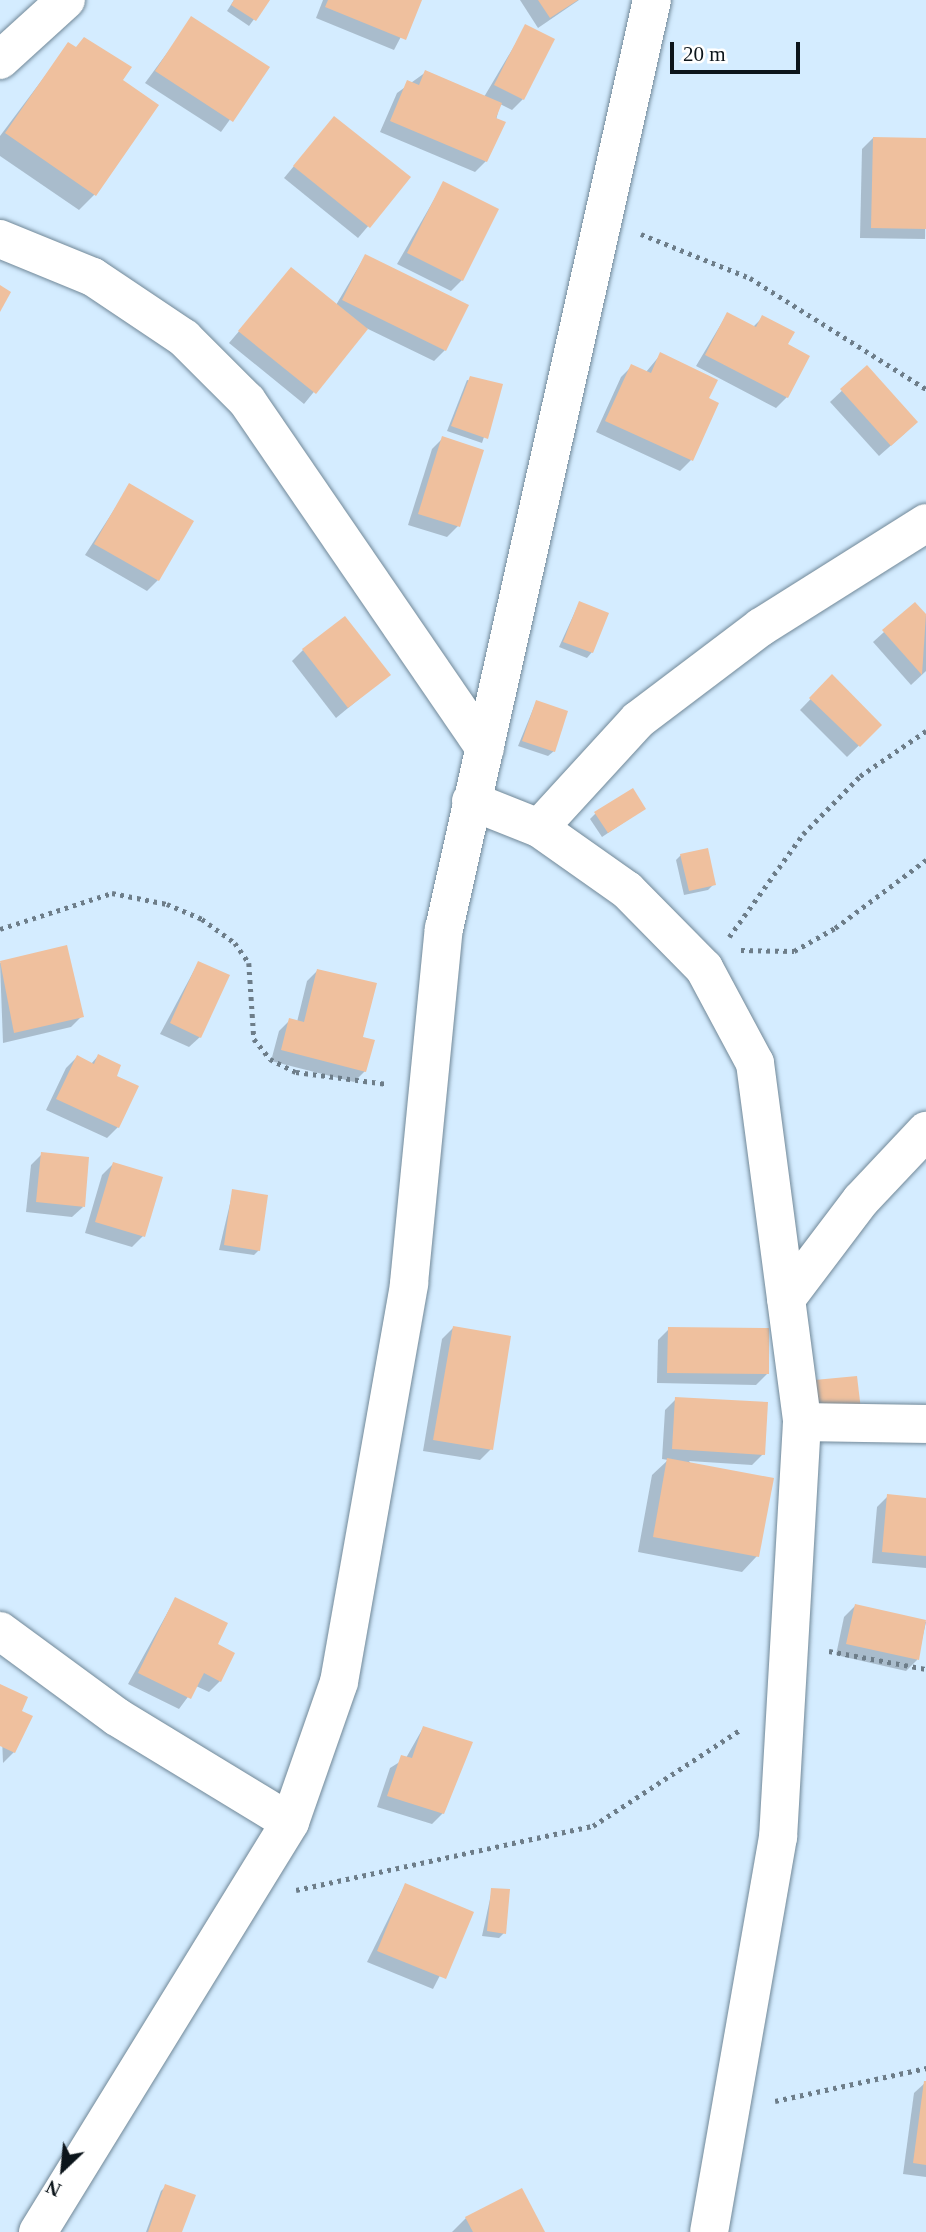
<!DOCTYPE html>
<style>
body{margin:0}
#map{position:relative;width:926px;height:2232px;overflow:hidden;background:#d4ecff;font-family:"Times New Roman",serif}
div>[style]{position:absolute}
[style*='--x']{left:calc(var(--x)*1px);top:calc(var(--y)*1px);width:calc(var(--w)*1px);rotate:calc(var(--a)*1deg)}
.shadow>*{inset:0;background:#0003}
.building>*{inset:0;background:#efc09e}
.path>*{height:4.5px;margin-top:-2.25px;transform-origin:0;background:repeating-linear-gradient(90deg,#6d7d89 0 3.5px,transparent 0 8.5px)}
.roads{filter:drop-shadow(0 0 2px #718898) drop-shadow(0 0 2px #718898)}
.street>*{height:38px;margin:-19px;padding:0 19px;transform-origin:19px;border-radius:19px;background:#fff}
span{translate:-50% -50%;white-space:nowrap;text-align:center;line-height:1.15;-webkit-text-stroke:5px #fff;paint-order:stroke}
.north{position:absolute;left:28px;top:2134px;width:70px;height:70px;-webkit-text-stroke:5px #fff;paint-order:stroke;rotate:206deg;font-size:19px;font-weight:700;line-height:28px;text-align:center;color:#0c151b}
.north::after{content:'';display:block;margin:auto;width:24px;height:32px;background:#0c151b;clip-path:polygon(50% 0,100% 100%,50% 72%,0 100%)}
.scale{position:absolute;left:670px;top:42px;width:130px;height:32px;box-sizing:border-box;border:4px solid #0c151b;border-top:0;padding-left:9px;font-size:21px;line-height:24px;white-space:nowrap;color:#0c151b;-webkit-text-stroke:5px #fff;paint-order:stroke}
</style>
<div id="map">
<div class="shadow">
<div style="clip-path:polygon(234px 0,268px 0,249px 26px,227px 11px)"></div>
<div style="clip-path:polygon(323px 0,420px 0,394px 50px,316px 18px)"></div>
<div style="clip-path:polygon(520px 0,579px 0,538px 28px)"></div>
<div style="clip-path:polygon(192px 19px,267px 68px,221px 132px,145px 83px)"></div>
<div style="clip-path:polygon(526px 26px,523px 99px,512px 110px,500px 104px,486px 161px,475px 172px,380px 132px,397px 93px,426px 72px,484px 97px)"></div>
<div style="clip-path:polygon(69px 44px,121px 81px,95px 194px,79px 210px,0 156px,0 136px)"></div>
<div style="clip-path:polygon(334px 118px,409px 178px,358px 238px,284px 178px)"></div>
<div style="clip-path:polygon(873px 138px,926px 140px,925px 239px,860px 238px,862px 149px)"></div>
<div style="clip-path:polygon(443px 184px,462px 280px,451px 291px,397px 264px)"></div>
<div style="clip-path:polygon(365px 256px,445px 350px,434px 361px,366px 328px,304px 404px,229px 343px,291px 270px,336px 305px)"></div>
<div style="clip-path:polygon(727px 314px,753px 327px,763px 317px,786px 345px,787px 397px,776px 408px,696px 366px)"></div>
<div style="clip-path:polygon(661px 354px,707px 399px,691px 460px,680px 471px,596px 432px,621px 377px,632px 366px,646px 372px)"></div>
<div style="clip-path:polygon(867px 367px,905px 433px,879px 456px,830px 402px)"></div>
<div style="clip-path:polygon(467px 380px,501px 386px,482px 443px,447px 431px)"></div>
<div style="clip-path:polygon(443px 438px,458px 526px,447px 537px,408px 525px,432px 449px)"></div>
<div style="clip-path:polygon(130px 485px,158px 580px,147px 591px,85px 555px)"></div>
<div style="clip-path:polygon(579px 603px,592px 652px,587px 658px,559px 647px)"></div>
<div style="clip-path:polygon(915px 604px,926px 616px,926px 671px,911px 685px,873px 642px)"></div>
<div style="clip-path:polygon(303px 650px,388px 675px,336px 718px,292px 661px)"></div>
<div style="clip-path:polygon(832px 677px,880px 725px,847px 757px,800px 710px)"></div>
<div style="clip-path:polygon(536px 702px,554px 751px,548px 756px,518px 746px)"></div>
<div style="clip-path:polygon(644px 809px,602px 837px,590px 819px,595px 814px)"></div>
<div style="clip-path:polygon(681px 855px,714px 884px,708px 890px,684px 895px,676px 860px)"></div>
<div style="clip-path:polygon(66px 947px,82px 1016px,71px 1027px,3px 1043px,0 963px)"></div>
<div style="clip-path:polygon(198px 963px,200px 1037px,189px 1047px,160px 1034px)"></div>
<div style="clip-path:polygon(318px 970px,361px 1038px,365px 1071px,354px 1082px,271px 1061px,279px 1031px,290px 1020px,297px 1022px,307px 981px)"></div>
<div style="clip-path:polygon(98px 1056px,115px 1077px,118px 1127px,107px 1138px,46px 1110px,66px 1068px,77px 1057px,91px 1064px)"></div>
<div style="clip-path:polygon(42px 1154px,83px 1207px,72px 1217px,26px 1212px,31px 1165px)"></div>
<div style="clip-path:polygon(113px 1164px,143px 1236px,132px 1247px,85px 1233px,102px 1175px)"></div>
<div style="clip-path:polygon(233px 1191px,259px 1250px,254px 1255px,219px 1250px)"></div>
<div style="clip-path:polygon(453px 1328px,491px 1449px,480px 1460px,423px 1451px,442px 1339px)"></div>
<div style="clip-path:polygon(669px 1329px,767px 1374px,756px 1385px,657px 1383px,658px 1340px)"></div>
<div style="clip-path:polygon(676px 1399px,763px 1454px,752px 1465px,689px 1461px,757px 1556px,742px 1572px,638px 1552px,652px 1475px,668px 1460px,662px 1459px,665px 1410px)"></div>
<div style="clip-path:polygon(888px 1496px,926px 1499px,926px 1568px,872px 1563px,877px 1507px)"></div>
<div style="clip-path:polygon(175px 1599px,216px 1645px,220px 1681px,209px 1692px,196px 1686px,179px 1709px,128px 1684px)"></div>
<div style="clip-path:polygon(855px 1606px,926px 1622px,917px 1660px,906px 1671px,836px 1655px,844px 1617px)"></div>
<div style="clip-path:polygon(0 1686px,20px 1712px,14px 1752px,3px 1763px)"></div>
<div style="clip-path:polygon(423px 1728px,470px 1743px,443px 1813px,432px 1824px,377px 1807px,390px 1768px,406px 1758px)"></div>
<div style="clip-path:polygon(405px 1885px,472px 1913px,433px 1989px,367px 1962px)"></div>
<div style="clip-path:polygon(492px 1890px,504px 1933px,499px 1938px,482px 1936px)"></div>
<div style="clip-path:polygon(926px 2082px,926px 2177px,903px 2174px,914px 2093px)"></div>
<div style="clip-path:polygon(166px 2186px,180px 2232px,146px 2232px,161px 2191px)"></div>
<div style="clip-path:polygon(466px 2218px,543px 2232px,452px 2232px)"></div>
</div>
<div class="building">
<div style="clip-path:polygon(234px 0,270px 0,256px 21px,231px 5px)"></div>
<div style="clip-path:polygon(328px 0,422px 0,406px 40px,325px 7px)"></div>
<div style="clip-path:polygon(538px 0,578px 0,550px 18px)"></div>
<div style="clip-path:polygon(191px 16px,270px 67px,233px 122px,155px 71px)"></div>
<div style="clip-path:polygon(525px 24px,555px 39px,524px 100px,494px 85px)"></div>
<div style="clip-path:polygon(84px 37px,132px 67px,123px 80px,159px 105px,96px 196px,5px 133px,68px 42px,76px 47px)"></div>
<div style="clip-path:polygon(425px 70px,502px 103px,496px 118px,506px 122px,487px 162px,390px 121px,407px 80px,419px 85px)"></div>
<div style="clip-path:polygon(334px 116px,411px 177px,370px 228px,293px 166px)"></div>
<div style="clip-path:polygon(873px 137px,926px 138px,926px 229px,871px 228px)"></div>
<div style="clip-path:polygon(443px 181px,499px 209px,463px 281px,407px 253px)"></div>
<div style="clip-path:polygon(365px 254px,469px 305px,446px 351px,342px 300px)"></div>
<div style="clip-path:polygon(291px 267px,368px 329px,316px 394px,238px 331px)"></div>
<div style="clip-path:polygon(0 285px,11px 292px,0 312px)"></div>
<div style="clip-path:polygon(727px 312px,756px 327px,762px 315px,795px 332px,788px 344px,810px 356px,788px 398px,705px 355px)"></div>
<div style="clip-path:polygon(660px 352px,718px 380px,709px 398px,719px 403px,693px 461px,605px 421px,631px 364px,651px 373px)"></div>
<div style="clip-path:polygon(867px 365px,918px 422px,891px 446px,840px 389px)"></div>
<div style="clip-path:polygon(470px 376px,503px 384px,488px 439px,451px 426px)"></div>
<div style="clip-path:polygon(442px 436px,484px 450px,460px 527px,418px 514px)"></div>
<div style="clip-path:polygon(129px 483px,194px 521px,159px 581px,94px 544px)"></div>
<div style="clip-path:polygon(579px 601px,609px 613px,593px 653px,563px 642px)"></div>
<div style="clip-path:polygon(915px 602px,926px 614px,922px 675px,882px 630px)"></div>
<div style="clip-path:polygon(345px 616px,391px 675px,348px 708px,302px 649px)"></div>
<div style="clip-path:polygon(832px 674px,882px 725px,860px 747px,809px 698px)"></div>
<div style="clip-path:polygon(536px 700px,568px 711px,555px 752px,522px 741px)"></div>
<div style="clip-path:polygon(633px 788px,646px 809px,608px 833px,594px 812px)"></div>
<div style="clip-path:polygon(708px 848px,716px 885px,689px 891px,680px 854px)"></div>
<div style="clip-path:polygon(67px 945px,84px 1017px,14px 1033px,0 961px)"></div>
<div style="clip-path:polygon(198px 961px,230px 975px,201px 1038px,170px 1023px)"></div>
<div style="clip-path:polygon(317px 969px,377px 983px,363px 1037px,375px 1040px,366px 1072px,281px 1050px,289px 1018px,304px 1022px)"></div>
<div style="clip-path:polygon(98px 1054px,121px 1065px,117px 1076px,139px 1086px,119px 1128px,56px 1099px,77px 1055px,94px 1064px)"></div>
<div style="clip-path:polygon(41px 1152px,89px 1157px,85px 1207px,36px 1202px)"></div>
<div style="clip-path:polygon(113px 1162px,163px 1177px,145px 1237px,95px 1222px)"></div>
<div style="clip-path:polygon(232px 1189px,268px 1195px,260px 1251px,224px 1245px)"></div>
<div style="clip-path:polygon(453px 1326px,511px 1336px,493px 1450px,433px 1440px)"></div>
<div style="clip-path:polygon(668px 1327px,769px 1328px,769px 1374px,667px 1373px)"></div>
<div style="clip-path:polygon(857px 1376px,861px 1410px,808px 1417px,804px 1381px)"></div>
<div style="clip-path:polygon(675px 1397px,768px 1402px,765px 1455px,672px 1449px)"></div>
<div style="clip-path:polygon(667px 1458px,774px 1478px,759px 1557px,653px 1537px)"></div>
<div style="clip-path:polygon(887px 1494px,926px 1498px,926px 1556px,882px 1552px)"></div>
<div style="clip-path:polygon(175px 1597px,228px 1623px,218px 1644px,235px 1653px,221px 1682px,204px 1673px,191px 1699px,138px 1673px)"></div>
<div style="clip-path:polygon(855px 1604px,926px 1620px,919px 1660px,846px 1644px)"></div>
<div style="clip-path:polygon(0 1684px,28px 1697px,22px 1711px,33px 1716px,15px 1753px,0 1746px)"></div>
<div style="clip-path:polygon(423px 1726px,473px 1742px,444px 1814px,387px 1796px,401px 1755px,412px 1758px)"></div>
<div style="clip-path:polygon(405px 1883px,474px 1912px,446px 1979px,377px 1951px)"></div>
<div style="clip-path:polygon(491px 1888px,510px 1889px,506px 1934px,487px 1931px)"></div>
<div style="clip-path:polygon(924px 2081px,926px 2081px,926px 2165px,913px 2163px)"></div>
<div style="clip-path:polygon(165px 2184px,196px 2195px,182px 2232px,148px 2232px)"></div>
<div style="clip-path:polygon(522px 2188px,545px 2232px,473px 2232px,465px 2217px)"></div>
</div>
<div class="path">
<div style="--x:641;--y:234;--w:118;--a:22"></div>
<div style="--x:750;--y:278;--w:208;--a:32.2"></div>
<div style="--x:0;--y:929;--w:118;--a:-17.8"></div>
<div style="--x:112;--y:893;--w:56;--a:11.3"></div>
<div style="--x:167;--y:904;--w:38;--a:23"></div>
<div style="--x:202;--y:919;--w:41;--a:36"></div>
<div style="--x:235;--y:943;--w:24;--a:55"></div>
<div style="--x:249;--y:963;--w:76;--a:86.2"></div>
<div style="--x:254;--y:1039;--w:26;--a:51"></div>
<div style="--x:270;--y:1059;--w:29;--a:27"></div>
<div style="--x:296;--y:1072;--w:92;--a:7.5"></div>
<div style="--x:729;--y:937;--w:127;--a:-54.3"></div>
<div style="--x:803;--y:834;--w:81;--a:-45.5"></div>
<div style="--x:860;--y:776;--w:80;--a:-34.3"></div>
<div style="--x:741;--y:950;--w:53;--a:1.1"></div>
<div style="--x:794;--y:951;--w:47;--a:-29.3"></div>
<div style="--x:835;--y:928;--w:114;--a:-36.8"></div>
<div style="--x:829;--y:1651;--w:99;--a:10.5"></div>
<div style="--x:296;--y:1890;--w:304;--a:-12.2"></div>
<div style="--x:593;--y:1826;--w:177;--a:-33.2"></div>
<div style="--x:775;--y:2101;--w:155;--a:-12.3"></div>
</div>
<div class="roads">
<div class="street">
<div style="--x:0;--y:60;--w:89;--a:-42.3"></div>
<div style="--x:0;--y:239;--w:100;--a:22.2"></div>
<div style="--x:93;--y:277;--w:110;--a:33.8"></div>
<div style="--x:184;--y:338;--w:89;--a:45"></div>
<div style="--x:247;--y:401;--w:421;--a:55.6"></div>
<div style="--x:471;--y:801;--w:73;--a:21.7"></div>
<div style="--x:539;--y:828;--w:108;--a:35.2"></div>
<div style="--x:627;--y:890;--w:110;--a:45.4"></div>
<div style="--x:704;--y:968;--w:108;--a:61.8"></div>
<div style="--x:755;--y:1063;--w:362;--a:82.5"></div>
<div style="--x:802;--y:1422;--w:416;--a:93.3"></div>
<div style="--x:778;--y:1837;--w:401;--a:99.9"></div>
<div style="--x:539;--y:828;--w:147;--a:-47.5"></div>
<div style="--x:638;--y:720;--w:154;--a:-37.1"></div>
<div style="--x:761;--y:627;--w:195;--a:-32.2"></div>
<div style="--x:786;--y:1299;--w:124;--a:-52.9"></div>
<div style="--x:861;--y:1200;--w:95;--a:-46.7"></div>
<div style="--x:802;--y:1422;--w:124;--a:0.9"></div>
<div style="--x:0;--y:1631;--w:145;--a:36.3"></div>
<div style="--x:117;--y:1717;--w:202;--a:31.3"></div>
<div style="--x:38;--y:2232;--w:481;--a:-58.4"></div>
<div style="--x:290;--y:1822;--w:148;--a:-70.7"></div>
<div style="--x:339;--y:1682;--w:405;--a:-80"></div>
<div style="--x:409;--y:1283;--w:356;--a:-84.4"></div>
<div style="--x:444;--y:929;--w:952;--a:-77.38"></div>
</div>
</div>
<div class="north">N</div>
<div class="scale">20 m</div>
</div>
